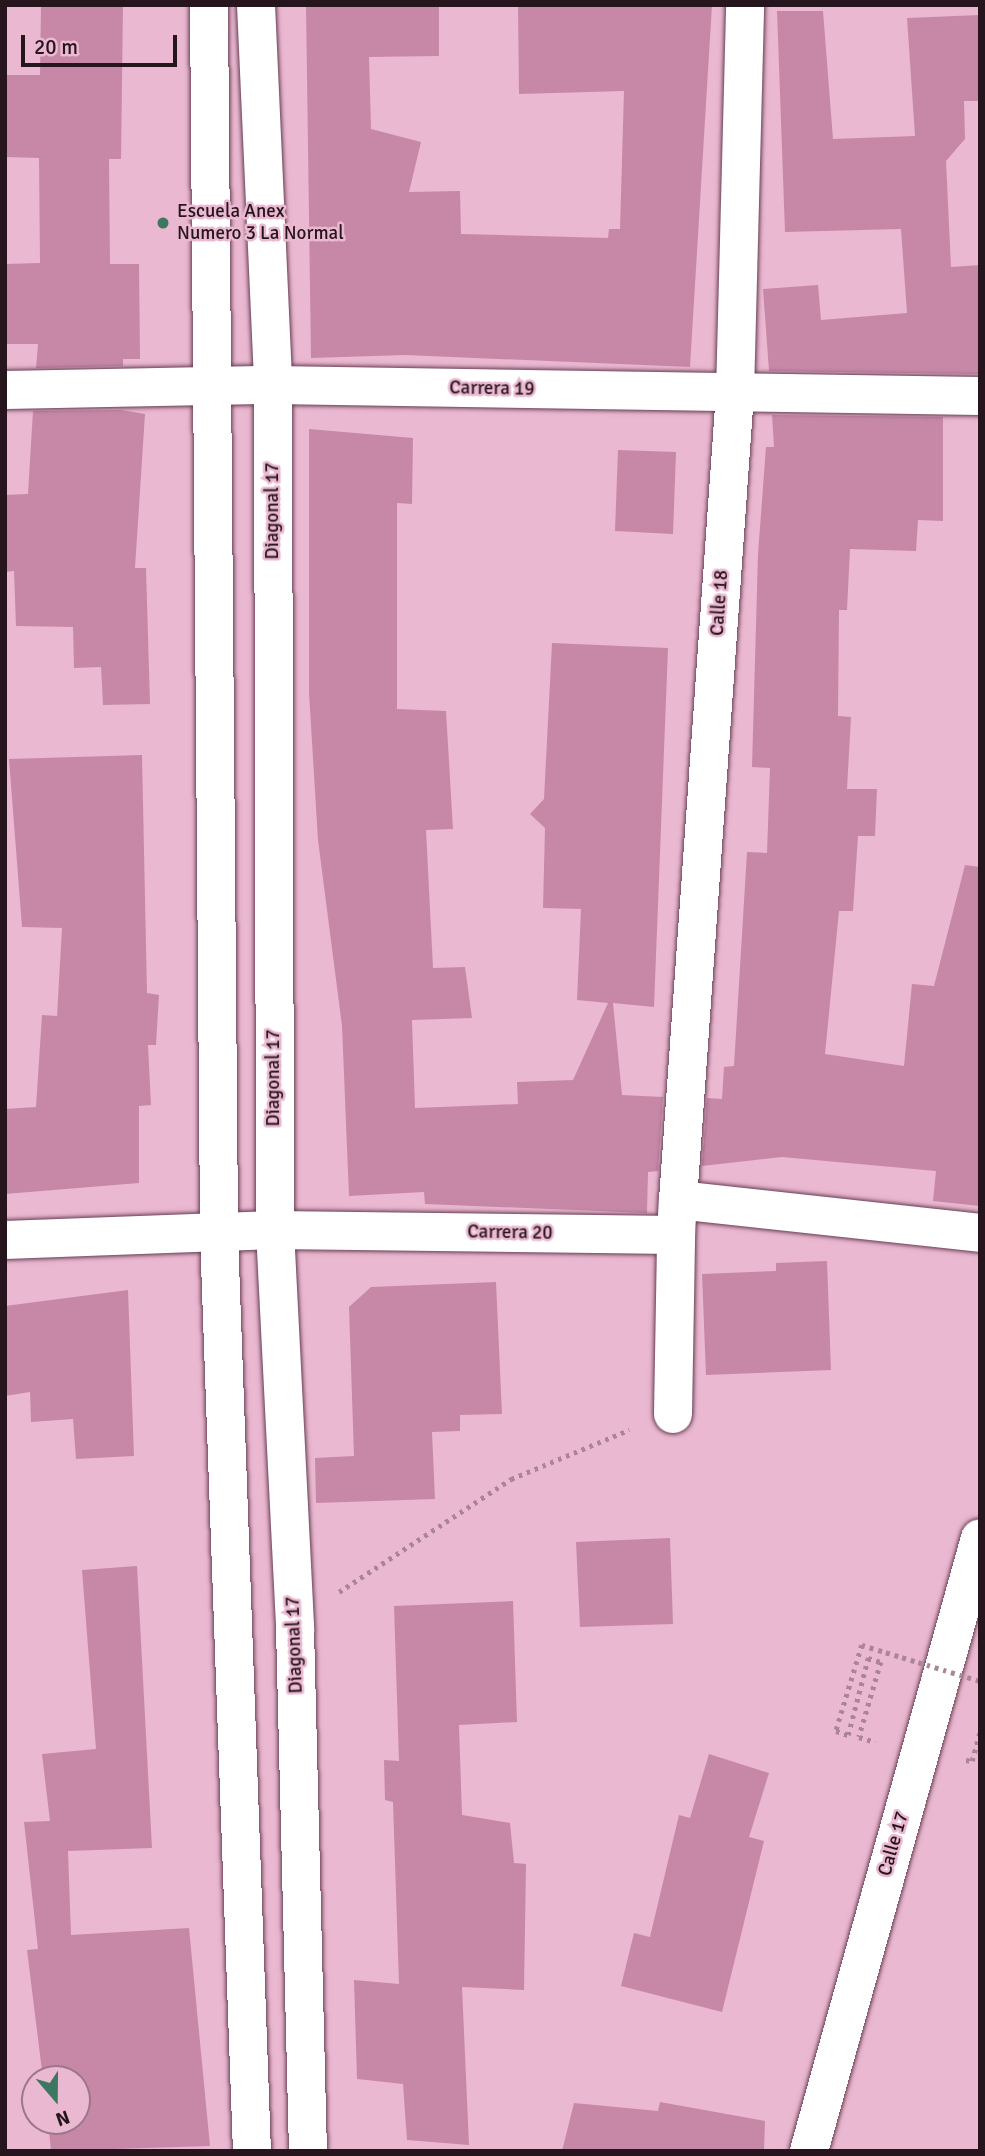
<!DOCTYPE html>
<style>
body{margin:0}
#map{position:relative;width:985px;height:2156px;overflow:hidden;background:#eab8d0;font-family:Signika,sans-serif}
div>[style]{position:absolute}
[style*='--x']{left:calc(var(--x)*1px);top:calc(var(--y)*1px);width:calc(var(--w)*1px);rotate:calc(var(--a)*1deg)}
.building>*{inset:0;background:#c788a8}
.path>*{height:4.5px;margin-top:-2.25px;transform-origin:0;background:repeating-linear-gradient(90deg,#ab8497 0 3.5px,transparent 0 8.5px)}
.roads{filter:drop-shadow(0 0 2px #683e54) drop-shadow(0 0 2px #683e54)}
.minor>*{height:38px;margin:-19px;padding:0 19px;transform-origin:19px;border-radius:19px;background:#fff}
.highway>*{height:38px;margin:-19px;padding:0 19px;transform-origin:19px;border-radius:19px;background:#fff}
.path-bridge>*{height:4.5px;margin-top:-2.25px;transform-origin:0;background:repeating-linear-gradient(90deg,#ab8497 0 3.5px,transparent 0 8.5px)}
.dots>*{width:19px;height:19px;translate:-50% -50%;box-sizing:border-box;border:4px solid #eab8d0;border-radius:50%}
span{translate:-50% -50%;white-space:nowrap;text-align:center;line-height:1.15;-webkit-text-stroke:5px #eab8d0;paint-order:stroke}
.poi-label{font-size:19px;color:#27151e}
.left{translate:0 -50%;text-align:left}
.street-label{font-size:19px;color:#27151e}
.frame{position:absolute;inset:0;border:7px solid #27151e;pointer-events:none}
.north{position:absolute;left:21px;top:2065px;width:70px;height:70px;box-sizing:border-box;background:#eab8d0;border:2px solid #9c7789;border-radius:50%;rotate:160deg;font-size:19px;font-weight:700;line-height:28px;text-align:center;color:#27151e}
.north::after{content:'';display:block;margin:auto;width:24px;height:32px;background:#3b7761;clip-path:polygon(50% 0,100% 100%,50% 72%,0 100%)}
.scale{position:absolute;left:21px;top:35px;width:156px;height:32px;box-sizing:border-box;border:4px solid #27151e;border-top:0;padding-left:9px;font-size:21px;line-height:24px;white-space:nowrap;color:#27151e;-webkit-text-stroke:5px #eab8d0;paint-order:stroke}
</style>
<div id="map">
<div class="building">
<div style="clip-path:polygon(41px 5px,123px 5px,121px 159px,109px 159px,110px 264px,139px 264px,140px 359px,123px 359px,123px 366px,36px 368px,38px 344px,5px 344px,5px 264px,40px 263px,39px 158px,5px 157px,5px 75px,40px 75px)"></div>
<div style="clip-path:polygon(306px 5px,439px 5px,439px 56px,369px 57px,371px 129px,421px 142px,409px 192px,460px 191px,461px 234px,608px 238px,609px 229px,620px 229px,624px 91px,519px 94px,518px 5px,712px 5px,690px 367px,405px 355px,311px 358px)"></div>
<div style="clip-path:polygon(777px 11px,823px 11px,833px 139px,915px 136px,907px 18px,980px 15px,980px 101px,964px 101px,965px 139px,946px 161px,951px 267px,980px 265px,980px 374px,769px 371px,763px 289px,818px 285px,821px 320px,907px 313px,901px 229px,785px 232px)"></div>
<div style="clip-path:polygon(121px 410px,145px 414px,135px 568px,146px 568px,150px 704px,103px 705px,101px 667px,74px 668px,73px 627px,16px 626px,14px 571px,5px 572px,5px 495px,28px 494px,33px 411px)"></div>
<div style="clip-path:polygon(772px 415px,943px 417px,943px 521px,918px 520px,916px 551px,850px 549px,847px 610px,839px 610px,838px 716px,851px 717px,847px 789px,877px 789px,875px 836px,858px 836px,853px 911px,839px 911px,825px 1054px,904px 1066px,912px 984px,934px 986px,965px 865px,980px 867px,980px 1206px,933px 1201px,936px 1171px,782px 1157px,702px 1166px,707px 1098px,722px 1099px,724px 1067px,734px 1066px,747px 852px,767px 853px,770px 768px,752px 767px,758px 554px,766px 447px,774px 447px)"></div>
<div style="clip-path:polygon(309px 429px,413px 438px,412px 504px,397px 503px,397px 709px,446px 711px,453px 829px,426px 830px,433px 968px,465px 967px,472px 1018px,412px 1020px,415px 1108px,518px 1104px,517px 1082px,573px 1080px,608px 1003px,577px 1000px,581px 909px,543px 908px,545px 828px,530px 814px,544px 799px,552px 643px,668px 648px,654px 1007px,613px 1003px,622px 1095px,663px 1097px,658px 1171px,648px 1172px,647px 1213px,425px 1204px,424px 1192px,349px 1196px,342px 1026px,318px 840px,309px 693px)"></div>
<div style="clip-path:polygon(618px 450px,676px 452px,673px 534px,615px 531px)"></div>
<div style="clip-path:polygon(142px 755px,147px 993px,159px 995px,156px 1045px,148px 1045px,151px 1105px,139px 1106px,139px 1183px,5px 1194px,5px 1109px,36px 1107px,42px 1015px,57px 1016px,62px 928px,22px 927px,9px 759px)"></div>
<div style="clip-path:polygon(827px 1261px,831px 1370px,706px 1375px,702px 1274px,776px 1271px,776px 1263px)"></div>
<div style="clip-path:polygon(496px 1282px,502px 1414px,460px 1415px,460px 1431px,432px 1432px,435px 1499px,316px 1503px,315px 1458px,354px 1456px,349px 1307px,371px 1287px)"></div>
<div style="clip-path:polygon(128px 1290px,134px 1456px,76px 1459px,73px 1419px,31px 1422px,30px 1392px,5px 1396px,5px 1306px)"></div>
<div style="clip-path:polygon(670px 1538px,673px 1624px,580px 1627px,576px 1542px)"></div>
<div style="clip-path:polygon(137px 1566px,152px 1848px,68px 1851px,71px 1935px,189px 1928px,210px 2146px,51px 2151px,48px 2121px,77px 2121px,77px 2079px,43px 2079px,27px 1950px,38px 1949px,24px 1822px,50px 1821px,42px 1754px,96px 1749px,82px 1570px)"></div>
<div style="clip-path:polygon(513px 1601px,517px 1722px,459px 1725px,462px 1815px,510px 1823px,514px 1863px,526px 1864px,524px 1990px,462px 1987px,469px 2145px,407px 2140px,403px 2084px,357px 2079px,354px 1980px,399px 1984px,393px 1802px,385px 1800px,384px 1760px,399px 1761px,394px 1606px)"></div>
<div style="clip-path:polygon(709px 1754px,769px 1773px,749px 1837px,764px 1841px,722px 2012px,621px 1986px,634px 1933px,650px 1937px,679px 1815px,690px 1818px)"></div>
<div style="clip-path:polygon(660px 2102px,765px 2121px,764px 2151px,562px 2151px,574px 2103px,658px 2111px)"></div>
</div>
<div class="path">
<div style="--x:339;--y:1592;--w:206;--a:-33.3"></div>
<div style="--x:511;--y:1479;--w:128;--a:-22.6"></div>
<div style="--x:862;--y:1645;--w:90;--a:106.8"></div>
<div style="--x:836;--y:1731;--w:13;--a:18"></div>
<div style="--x:848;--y:1735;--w:80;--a:-75.4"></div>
<div style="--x:868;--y:1658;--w:14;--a:17"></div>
<div style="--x:881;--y:1662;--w:78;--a:106.3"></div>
<div style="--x:859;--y:1737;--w:17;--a:17"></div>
<div style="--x:966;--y:1760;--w:6;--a:9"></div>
<div style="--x:972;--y:1761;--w:30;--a:-75"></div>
</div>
<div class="roads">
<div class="minor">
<div style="--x:209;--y:5;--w:1230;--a:89.53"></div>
<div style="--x:219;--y:1235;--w:917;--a:87.94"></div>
<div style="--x:256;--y:5;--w:380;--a:87.4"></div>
<div style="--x:273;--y:385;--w:845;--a:89.86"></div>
<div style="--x:275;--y:1230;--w:399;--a:87.1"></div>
<div style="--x:295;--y:1628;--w:523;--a:88.58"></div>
<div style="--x:5;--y:390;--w:268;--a:-1.1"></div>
<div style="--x:273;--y:385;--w:707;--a:0.89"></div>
<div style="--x:678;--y:1200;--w:809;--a:-85.96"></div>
<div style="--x:735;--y:393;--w:388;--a:-88.5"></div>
<div style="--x:5;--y:1240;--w:270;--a:-2.1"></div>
<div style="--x:275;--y:1230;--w:401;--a:0.7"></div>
<div style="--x:676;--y:1235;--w:35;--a:-87"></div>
<div style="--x:678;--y:1200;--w:304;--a:6.2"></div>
<div style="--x:673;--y:1414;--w:179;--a:-89"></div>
</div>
<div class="highway">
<div style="--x:809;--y:2151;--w:636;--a:-74.41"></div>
</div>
</div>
<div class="path-bridge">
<div style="--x:862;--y:1645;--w:123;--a:17"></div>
</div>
<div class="dots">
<div style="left:163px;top:223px;background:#3b7761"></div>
</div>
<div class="poi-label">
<span class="left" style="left:177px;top:223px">Escuela Anex<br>Numero 3 La Normal</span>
</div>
<div class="street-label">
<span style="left:492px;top:389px;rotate:1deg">Carrera 19</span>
<span style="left:273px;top:511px;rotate:-90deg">Diagonal 17</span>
<span style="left:720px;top:603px;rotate:-86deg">Calle 18</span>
<span style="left:274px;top:1078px;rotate:-90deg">Diagonal 17</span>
<span style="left:510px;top:1233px;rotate:1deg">Carrera 20</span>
<span style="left:295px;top:1645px;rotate:-92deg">Diagonal 17</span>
<span style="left:894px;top:1844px;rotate:-74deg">Calle 17</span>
</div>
<div class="frame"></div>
<div class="north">N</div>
<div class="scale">20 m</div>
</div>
